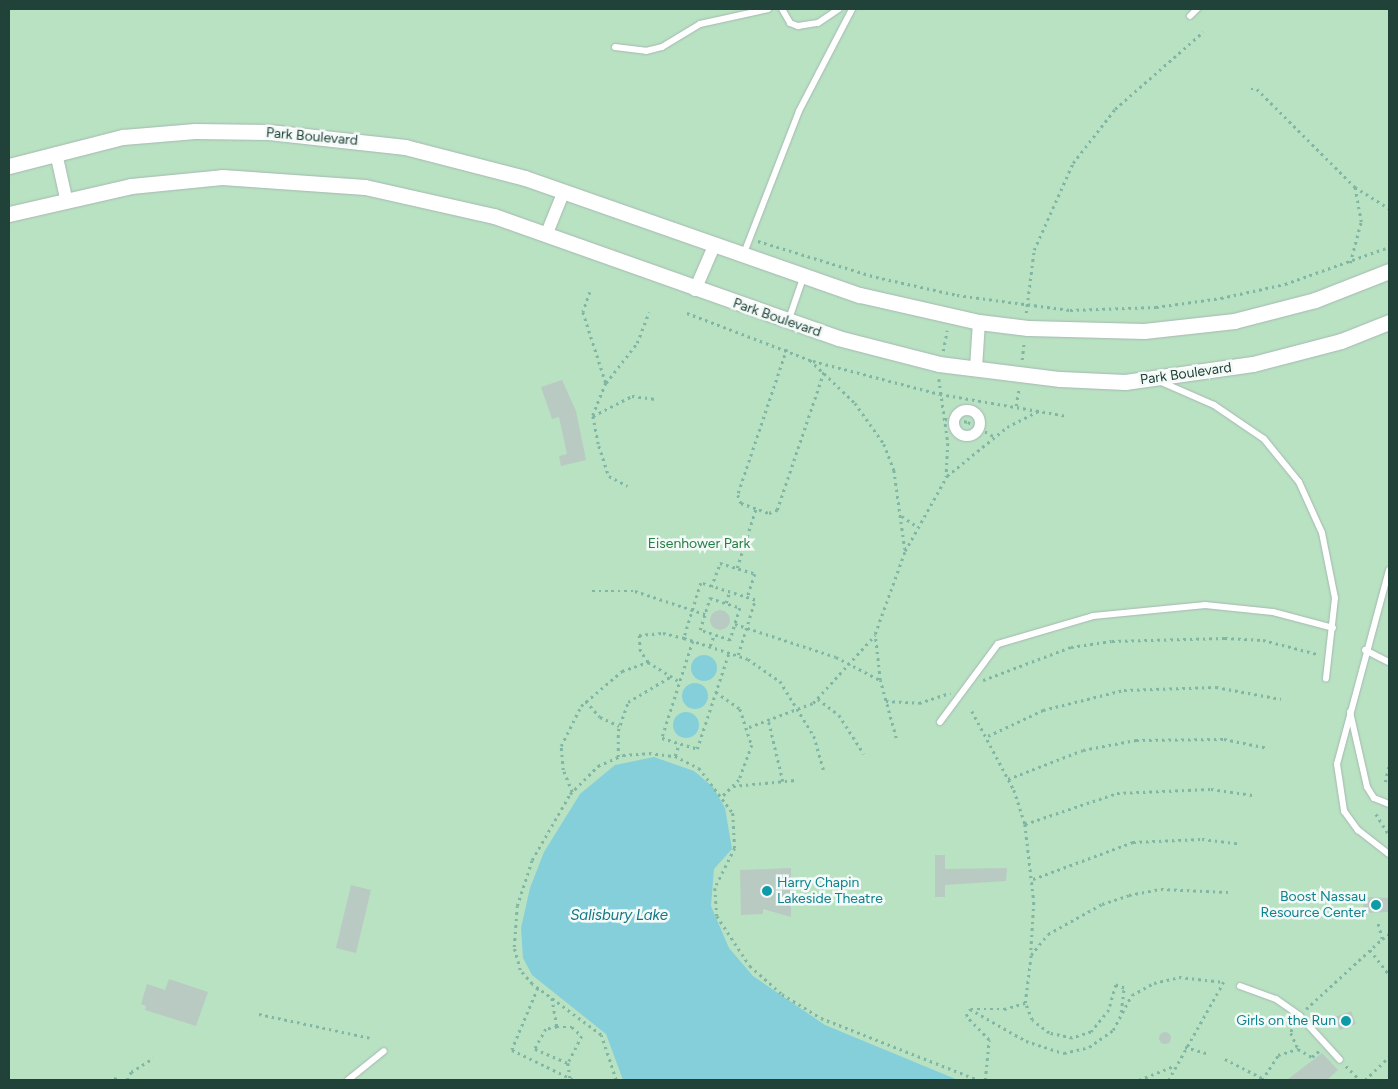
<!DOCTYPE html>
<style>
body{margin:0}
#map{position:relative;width:1398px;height:1089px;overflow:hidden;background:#e3efe9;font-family:Figtree,sans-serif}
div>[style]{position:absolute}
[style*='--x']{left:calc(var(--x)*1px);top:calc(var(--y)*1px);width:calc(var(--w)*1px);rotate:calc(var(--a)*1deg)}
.green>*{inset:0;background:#b9e2c3}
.water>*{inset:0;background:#85cfda}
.round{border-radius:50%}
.building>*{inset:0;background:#b8cac2}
.path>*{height:2.5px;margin-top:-1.25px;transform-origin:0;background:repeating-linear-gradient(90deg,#80b6a3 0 2.5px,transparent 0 6.5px)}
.roads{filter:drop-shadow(0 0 1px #a5b8b0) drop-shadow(0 0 1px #a5b8b0)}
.service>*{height:6px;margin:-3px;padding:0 3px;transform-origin:3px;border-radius:3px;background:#fff}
.pedestrian>*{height:10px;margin:-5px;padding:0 5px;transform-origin:5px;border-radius:5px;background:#fff}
.pedestrian>.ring{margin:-5px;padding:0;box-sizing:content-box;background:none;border:10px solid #fff;border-radius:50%}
.minor>*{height:12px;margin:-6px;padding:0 6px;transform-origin:6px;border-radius:6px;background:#fff}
.tertiary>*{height:15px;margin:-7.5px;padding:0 7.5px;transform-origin:7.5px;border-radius:7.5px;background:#fff}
.dots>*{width:14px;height:14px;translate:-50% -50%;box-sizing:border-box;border:2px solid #f4faf7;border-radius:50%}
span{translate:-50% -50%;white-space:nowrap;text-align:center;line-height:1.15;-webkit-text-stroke:5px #f4faf7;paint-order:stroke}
.street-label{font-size:14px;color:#204238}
.park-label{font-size:14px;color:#257e45}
.culture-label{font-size:14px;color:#0d838f}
.left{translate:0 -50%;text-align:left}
.right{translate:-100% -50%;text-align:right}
.water-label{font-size:15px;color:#127686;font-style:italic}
.frame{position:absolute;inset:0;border:10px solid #204238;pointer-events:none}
</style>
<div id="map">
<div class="green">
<div style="clip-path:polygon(9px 9px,1389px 9px,1389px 1080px,9px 1080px)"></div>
</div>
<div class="water">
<div class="round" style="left:691px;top:655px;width:26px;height:26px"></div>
<div class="round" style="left:682px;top:683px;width:26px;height:26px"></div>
<div class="round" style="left:673px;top:712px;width:26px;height:26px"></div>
<div style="clip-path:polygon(654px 757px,694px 771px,713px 787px,725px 808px,732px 849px,714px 869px,711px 906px,729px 948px,753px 976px,825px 1025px,958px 1080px,623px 1080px,606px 1034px,532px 975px,523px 958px,521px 928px,530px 888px,544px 852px,580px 794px,615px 765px)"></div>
</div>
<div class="building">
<div style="clip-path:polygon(562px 380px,576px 411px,586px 460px,561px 466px,559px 456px,567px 454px,559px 417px,552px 419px,541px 387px)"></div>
<div class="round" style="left:710px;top:610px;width:20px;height:20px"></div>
<div style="clip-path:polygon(935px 855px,945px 855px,945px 869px,1007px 868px,1006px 881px,945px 885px,945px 897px,935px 897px)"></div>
<div style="clip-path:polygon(791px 868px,791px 917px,763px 909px,763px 914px,741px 915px,740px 870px)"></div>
<div style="clip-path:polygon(351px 885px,371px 890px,356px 953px,336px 948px)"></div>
<div style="clip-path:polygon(1364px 897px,1389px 898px,1389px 912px,1363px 913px)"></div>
<div style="clip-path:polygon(169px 979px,208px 992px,196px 1026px,145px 1010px,146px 1006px,141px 1004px,147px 984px,165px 990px)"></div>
<div style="clip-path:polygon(1351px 1011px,1356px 1024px,1340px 1030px,1335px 1017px)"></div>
<div class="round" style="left:1159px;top:1032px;width:12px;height:12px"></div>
<div style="clip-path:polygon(1322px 1053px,1338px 1070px,1327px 1080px,1287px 1080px)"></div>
</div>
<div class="path">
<div style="--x:1251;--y:89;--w:6;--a:0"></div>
<div style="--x:1257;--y:89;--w:139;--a:45"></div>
<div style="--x:1355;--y:187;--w:40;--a:32"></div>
<div style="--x:758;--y:241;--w:123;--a:17"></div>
<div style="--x:876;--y:277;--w:83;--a:12.5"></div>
<div style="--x:957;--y:295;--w:114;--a:7.6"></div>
<div style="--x:1070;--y:310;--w:86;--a:-2"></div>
<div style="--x:1156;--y:307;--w:66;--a:-7.9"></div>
<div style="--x:1221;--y:298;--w:66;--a:-12.3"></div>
<div style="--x:1285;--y:284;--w:110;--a:-19.6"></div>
<div style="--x:1350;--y:263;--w:42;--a:-75"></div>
<div style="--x:1361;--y:222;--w:36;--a:-100"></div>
<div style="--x:590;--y:292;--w:21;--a:109"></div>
<div style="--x:583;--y:312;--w:75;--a:72.1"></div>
<div style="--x:606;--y:383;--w:35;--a:112"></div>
<div style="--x:593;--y:416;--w:31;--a:79"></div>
<div style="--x:599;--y:446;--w:32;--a:72"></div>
<div style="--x:609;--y:476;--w:21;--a:28"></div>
<div style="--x:687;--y:313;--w:132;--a:20.9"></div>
<div style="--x:810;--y:360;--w:62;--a:43.7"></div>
<div style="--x:855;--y:403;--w:50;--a:54.7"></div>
<div style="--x:884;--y:444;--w:28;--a:69"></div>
<div style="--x:894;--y:470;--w:80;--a:82.1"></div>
<div style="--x:1026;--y:313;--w:64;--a:-82.8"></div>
<div style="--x:1034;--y:250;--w:95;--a:-65.9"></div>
<div style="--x:1073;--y:163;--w:68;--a:-52.1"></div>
<div style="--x:1115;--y:109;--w:117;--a:-41.2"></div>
<div style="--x:787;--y:349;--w:154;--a:108.6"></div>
<div style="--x:738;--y:495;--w:9;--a:69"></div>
<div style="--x:741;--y:503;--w:30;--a:20"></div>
<div style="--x:769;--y:513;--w:9;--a:-21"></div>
<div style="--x:777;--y:510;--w:147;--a:-71.3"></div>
<div style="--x:943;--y:351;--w:21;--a:-79"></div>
<div style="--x:1022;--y:360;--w:19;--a:-84"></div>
<div style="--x:813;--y:361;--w:131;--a:14.6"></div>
<div style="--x:940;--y:394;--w:130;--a:9.8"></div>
<div style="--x:939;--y:379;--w:65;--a:82"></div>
<div style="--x:948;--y:443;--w:34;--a:93"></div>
<div style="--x:606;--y:383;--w:51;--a:-52.2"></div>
<div style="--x:637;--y:343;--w:33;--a:-69"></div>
<div style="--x:1016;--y:406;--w:18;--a:-81"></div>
<div style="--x:593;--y:416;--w:44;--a:-27.1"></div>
<div style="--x:632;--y:396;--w:26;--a:7"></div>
<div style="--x:945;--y:419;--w:23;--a:7"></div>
<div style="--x:968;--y:422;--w:31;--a:29"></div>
<div style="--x:902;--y:516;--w:19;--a:35"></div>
<div style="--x:737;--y:568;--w:63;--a:-72.4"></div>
<div style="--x:711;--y:587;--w:26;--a:-69"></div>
<div style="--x:720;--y:563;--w:37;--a:17"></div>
<div style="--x:755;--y:574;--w:25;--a:108"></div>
<div style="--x:592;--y:591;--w:43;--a:0"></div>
<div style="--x:635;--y:591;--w:74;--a:18.2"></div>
<div style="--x:710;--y:598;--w:32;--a:18"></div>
<div style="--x:740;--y:608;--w:34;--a:107"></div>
<div style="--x:730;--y:640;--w:32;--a:-162"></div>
<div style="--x:700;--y:630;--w:34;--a:-73"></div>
<div style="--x:726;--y:603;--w:10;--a:-73"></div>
<div style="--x:735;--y:624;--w:106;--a:18.1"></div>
<div style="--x:836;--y:657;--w:50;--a:27.6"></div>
<div style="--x:693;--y:641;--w:102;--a:107.7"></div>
<div style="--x:662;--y:738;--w:37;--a:17"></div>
<div style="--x:697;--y:749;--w:102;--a:-71.7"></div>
<div style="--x:710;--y:646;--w:12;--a:-70"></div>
<div style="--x:738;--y:655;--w:58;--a:-72.8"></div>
<div style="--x:755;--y:600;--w:57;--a:-162.5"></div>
<div style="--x:701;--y:583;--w:58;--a:107.2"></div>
<div style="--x:684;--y:638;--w:67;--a:18.2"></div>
<div style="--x:748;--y:659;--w:39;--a:35"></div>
<div style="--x:780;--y:681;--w:65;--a:58.3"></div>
<div style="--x:814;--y:736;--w:35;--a:74"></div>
<div style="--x:648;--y:662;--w:14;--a:-126"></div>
<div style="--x:640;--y:651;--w:16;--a:-94"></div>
<div style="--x:639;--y:635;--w:24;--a:-5"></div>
<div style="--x:663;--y:633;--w:22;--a:13"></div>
<div style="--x:983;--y:680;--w:94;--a:-20.6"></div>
<div style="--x:1071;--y:647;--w:41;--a:-8.3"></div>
<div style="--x:1112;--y:641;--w:113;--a:-1.5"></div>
<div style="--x:1225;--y:638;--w:38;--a:3"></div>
<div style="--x:1263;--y:640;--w:56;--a:14.5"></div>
<div style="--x:716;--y:692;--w:29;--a:35"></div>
<div style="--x:740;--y:709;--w:38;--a:72"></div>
<div style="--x:752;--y:745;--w:37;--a:110"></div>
<div style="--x:739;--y:780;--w:23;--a:135"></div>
<div style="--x:818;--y:699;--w:26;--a:37"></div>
<div style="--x:839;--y:715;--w:46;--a:57.3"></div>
<div style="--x:586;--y:701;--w:21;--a:49"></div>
<div style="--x:600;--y:717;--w:21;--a:25"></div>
<div style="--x:886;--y:701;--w:33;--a:3"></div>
<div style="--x:919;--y:703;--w:33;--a:-18"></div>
<div style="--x:972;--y:711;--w:89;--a:62"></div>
<div style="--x:1014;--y:790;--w:36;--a:72"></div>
<div style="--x:1025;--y:824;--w:79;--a:83.4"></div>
<div style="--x:1034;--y:902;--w:51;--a:93.4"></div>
<div style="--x:769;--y:722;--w:61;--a:76.7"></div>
<div style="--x:749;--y:727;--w:68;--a:-20.6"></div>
<div style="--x:813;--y:703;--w:92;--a:-47.6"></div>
<div style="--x:988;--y:736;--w:61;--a:-25.3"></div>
<div style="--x:1043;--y:710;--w:83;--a:-13.9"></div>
<div style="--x:1124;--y:690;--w:92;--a:-1.9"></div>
<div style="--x:1216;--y:687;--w:66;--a:10.5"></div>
<div style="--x:896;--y:738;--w:60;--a:-105.4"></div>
<div style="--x:880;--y:680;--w:46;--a:-96.2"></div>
<div style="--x:875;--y:634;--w:88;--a:-70.1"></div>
<div style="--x:905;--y:551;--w:86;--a:-60.8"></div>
<div style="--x:947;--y:476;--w:77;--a:-39.2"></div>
<div style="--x:1007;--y:427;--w:37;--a:-27"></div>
<div style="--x:675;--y:756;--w:13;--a:-72"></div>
<div style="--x:618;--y:757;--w:26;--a:-90"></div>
<div style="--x:618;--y:731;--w:31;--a:-71"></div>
<div style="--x:628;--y:702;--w:49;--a:-30.8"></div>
<div style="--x:1008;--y:779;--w:80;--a:-21.1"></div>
<div style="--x:1083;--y:750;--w:54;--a:-10.7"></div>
<div style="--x:1136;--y:740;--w:88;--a:-0.7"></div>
<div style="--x:1224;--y:739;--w:45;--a:11.6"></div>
<div style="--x:1385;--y:782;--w:17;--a:-77"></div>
<div style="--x:733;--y:786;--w:63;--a:-5.4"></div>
<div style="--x:572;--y:792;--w:24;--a:-112"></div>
<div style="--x:563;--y:770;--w:24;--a:-95"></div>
<div style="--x:561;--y:746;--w:45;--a:-63.4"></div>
<div style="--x:581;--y:706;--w:54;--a:-40.5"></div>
<div style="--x:622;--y:671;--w:28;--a:-19"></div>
<div style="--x:648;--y:662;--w:38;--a:32"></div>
<div style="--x:1376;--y:814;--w:25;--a:58"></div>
<div style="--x:1025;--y:824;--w:97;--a:-18.6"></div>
<div style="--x:1117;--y:793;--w:94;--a:-2.4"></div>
<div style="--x:1211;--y:789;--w:42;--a:8.1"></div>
<div style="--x:1033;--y:879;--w:107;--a:-20.3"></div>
<div style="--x:1133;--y:842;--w:69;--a:-2.5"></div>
<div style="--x:1202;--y:839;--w:38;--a:7"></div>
<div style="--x:1382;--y:939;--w:9;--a:-36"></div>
<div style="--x:1370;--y:950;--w:31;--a:52"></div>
<div style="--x:538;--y:988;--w:67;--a:112.8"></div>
<div style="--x:512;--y:1050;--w:69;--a:25.8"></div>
<div style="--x:552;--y:998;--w:29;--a:80"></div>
<div style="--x:557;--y:1027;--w:15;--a:0"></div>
<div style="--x:572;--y:1027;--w:13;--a:42"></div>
<div style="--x:582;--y:1036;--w:30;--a:117"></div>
<div style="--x:568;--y:1063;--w:15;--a:82"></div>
<div style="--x:971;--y:1009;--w:33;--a:0"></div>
<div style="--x:1004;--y:1009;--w:22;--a:-16"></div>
<div style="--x:1306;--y:1009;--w:103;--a:-42.6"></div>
<div style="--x:1382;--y:939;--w:16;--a:-105"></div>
<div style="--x:1121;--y:1012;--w:24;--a:-83"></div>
<div style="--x:1124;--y:988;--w:9;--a:-159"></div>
<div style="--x:1116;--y:985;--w:26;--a:106"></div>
<div style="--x:1109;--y:1010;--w:28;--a:129"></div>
<div style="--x:1091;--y:1032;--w:20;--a:162"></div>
<div style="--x:1072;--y:1038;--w:24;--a:-168"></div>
<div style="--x:1049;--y:1033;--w:21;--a:-143"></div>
<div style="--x:1032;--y:1020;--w:18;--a:-112"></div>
<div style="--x:1025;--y:1003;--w:48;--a:-82.9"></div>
<div style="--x:1031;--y:955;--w:27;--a:-51"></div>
<div style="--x:1048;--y:934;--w:62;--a:-29.1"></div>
<div style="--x:1102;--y:904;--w:28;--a:-18"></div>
<div style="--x:1129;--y:895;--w:33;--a:-11"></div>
<div style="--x:1161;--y:889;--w:67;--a:2.6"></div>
<div style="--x:259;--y:1014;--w:115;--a:12.1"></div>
<div style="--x:1294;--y:1023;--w:10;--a:107"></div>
<div style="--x:1291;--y:1033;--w:17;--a:66"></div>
<div style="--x:1298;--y:1049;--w:16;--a:30"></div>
<div style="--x:1312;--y:1057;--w:9;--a:-41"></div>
<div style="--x:557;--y:1027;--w:11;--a:170"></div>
<div style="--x:546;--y:1029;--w:23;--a:119"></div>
<div style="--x:535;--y:1049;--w:36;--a:23"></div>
<div style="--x:1185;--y:1047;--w:26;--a:16"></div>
<div style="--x:1225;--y:1059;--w:46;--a:27.1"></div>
<div style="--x:1346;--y:1066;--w:20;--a:45"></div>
<div style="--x:114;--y:1078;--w:6;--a:18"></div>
<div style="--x:127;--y:1080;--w:9;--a:-63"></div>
<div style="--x:131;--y:1072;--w:26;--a:-32"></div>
<div style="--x:616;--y:1080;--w:47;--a:-108.4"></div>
<div style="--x:601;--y:1035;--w:86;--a:-143.5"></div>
<div style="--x:532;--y:984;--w:18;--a:-131"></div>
<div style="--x:520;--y:970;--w:24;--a:-105"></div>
<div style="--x:514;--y:947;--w:41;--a:-85.8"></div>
<div style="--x:517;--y:906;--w:48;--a:-71.9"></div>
<div style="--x:532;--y:860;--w:76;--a:-60.1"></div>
<div style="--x:570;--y:794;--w:40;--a:-45"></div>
<div style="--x:598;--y:766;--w:27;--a:-24"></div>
<div style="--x:623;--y:755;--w:26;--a:-4"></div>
<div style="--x:649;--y:753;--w:26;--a:7"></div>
<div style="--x:675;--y:756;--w:27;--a:27"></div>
<div style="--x:699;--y:768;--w:56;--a:52.9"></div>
<div style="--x:733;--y:813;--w:35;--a:87"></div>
<div style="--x:735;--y:848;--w:45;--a:116.6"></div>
<div style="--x:715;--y:888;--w:28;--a:86"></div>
<div style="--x:717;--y:916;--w:60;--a:56.6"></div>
<div style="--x:750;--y:966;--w:43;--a:41.2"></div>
<div style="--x:782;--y:994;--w:46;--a:31.6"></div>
<div style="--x:821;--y:1018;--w:169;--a:21.5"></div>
<div style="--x:985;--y:1080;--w:40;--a:-84.3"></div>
<div style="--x:989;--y:1040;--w:33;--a:-134"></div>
<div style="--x:966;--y:1016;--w:8;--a:-60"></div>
<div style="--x:970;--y:1009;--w:64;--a:29.7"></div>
<div style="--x:1026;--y:1041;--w:40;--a:18"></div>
<div style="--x:1064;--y:1053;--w:26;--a:-13"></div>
<div style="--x:1089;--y:1047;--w:29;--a:-35"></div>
<div style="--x:1113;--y:1030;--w:40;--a:-62"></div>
<div style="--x:1132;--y:995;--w:25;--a:-29"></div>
<div style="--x:1154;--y:983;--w:26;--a:-13"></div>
<div style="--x:1179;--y:977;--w:45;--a:6.3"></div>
<div style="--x:1224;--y:982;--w:112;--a:119.3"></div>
<div style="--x:1139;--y:1080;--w:37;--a:-22"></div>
<div style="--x:1262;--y:1080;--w:30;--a:-57"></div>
<div style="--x:1278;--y:1055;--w:21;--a:-17"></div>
<div style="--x:1365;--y:1080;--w:33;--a:-44"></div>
</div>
<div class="roads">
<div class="service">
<div style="--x:782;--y:9;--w:16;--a:60"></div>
<div style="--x:790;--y:23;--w:9;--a:21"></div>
<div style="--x:798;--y:26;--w:20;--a:-9"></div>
<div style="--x:818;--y:23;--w:25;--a:-34"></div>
<div style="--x:1190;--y:16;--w:10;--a:-45"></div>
<div style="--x:615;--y:47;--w:31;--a:7"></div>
<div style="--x:646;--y:51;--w:16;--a:-14"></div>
<div style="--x:662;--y:47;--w:44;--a:-31.2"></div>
<div style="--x:700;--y:24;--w:70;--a:-12.4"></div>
<div style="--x:744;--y:253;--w:152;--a:-68.8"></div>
<div style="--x:799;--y:111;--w:115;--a:-62.5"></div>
<div style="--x:789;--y:319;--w:43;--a:-71.1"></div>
<div style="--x:1159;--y:381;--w:60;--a:23.6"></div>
<div style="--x:1214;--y:405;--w:60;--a:34.2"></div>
<div style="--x:1264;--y:439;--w:55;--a:50.9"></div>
<div style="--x:1299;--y:482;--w:56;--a:65.7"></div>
<div style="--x:1322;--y:533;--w:66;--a:78.7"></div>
<div style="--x:1335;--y:598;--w:81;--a:96.4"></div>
<div style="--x:1389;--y:570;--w:201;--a:105"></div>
<div style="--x:1337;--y:764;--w:48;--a:81.5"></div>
<div style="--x:1344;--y:811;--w:24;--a:54"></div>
<div style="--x:1358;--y:830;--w:39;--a:38"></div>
<div style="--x:1365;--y:650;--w:27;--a:27"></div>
<div style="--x:1350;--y:712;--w:77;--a:77.2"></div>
<div style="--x:1367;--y:787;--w:13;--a:58"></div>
<div style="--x:1374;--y:798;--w:16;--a:22"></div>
<div style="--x:940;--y:722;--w:97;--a:-53.4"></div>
<div style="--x:998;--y:644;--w:99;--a:-16.4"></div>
<div style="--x:1093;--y:616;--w:113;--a:-5.6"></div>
<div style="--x:1205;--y:605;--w:68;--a:5.9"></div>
<div style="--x:1273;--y:612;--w:62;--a:14.9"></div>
<div style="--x:1240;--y:986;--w:38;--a:20"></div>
<div style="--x:1276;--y:999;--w:29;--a:35"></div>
<div style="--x:1300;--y:1016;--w:59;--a:47.7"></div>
<div style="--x:348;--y:1080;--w:46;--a:-38.9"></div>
</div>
<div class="pedestrian">
<div class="ring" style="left:954px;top:410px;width:16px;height:16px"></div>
</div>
<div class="minor">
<div style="--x:56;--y:153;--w:46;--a:77.5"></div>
<div style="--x:547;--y:233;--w:45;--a:-68"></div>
<div style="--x:695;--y:290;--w:48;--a:-66.6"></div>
<div style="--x:976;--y:368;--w:46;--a:-86.3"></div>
</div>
<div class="tertiary">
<div style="--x:9;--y:166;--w:118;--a:-14.3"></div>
<div style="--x:123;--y:137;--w:72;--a:-4.8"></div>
<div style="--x:195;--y:131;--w:74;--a:0.8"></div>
<div style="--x:269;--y:132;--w:137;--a:6.3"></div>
<div style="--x:405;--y:147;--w:124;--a:14.5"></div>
<div style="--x:525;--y:178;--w:355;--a:19.3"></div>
<div style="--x:860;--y:295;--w:122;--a:12.8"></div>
<div style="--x:979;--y:322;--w:49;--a:7"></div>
<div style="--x:1028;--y:328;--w:116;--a:1.5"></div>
<div style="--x:1144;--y:331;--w:91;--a:-6.3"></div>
<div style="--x:1234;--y:321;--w:84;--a:-14.5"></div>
<div style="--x:1315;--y:300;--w:79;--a:-21.4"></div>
<div style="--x:9;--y:214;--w:125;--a:-12.9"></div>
<div style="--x:131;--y:186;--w:91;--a:-5.6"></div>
<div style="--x:222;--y:177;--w:143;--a:4"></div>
<div style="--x:365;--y:187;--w:132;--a:12.7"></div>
<div style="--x:494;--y:216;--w:365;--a:19.5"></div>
<div style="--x:838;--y:338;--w:104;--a:14.4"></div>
<div style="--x:939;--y:364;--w:122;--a:7.1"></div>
<div style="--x:1060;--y:379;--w:65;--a:2.6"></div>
<div style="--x:1125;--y:382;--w:129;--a:-8"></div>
<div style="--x:1253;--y:364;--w:91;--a:-14.6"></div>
<div style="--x:1341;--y:341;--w:52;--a:-21.6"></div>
</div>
</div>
<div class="dots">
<div style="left:767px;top:891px;background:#0f9aa8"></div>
<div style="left:1376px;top:905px;background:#0f9aa8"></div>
<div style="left:1346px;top:1021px;background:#0f9aa8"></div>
</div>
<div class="street-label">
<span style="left:312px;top:137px;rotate:5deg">Park Boulevard</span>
<span style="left:777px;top:318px;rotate:19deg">Park Boulevard</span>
<span style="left:1186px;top:374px;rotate:-8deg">Park Boulevard</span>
</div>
<div class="park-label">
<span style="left:699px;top:544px">Eisenhower Park</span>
</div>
<div class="culture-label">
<span class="left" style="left:777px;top:891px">Harry Chapin<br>Lakeside Theatre</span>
<span class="right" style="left:1366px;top:905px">Boost Nassau<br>Resource Center</span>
<span class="right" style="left:1336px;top:1021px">Girls on the Run</span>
</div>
<div class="water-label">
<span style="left:619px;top:916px">Salisbury Lake</span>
</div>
<div class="frame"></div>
</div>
